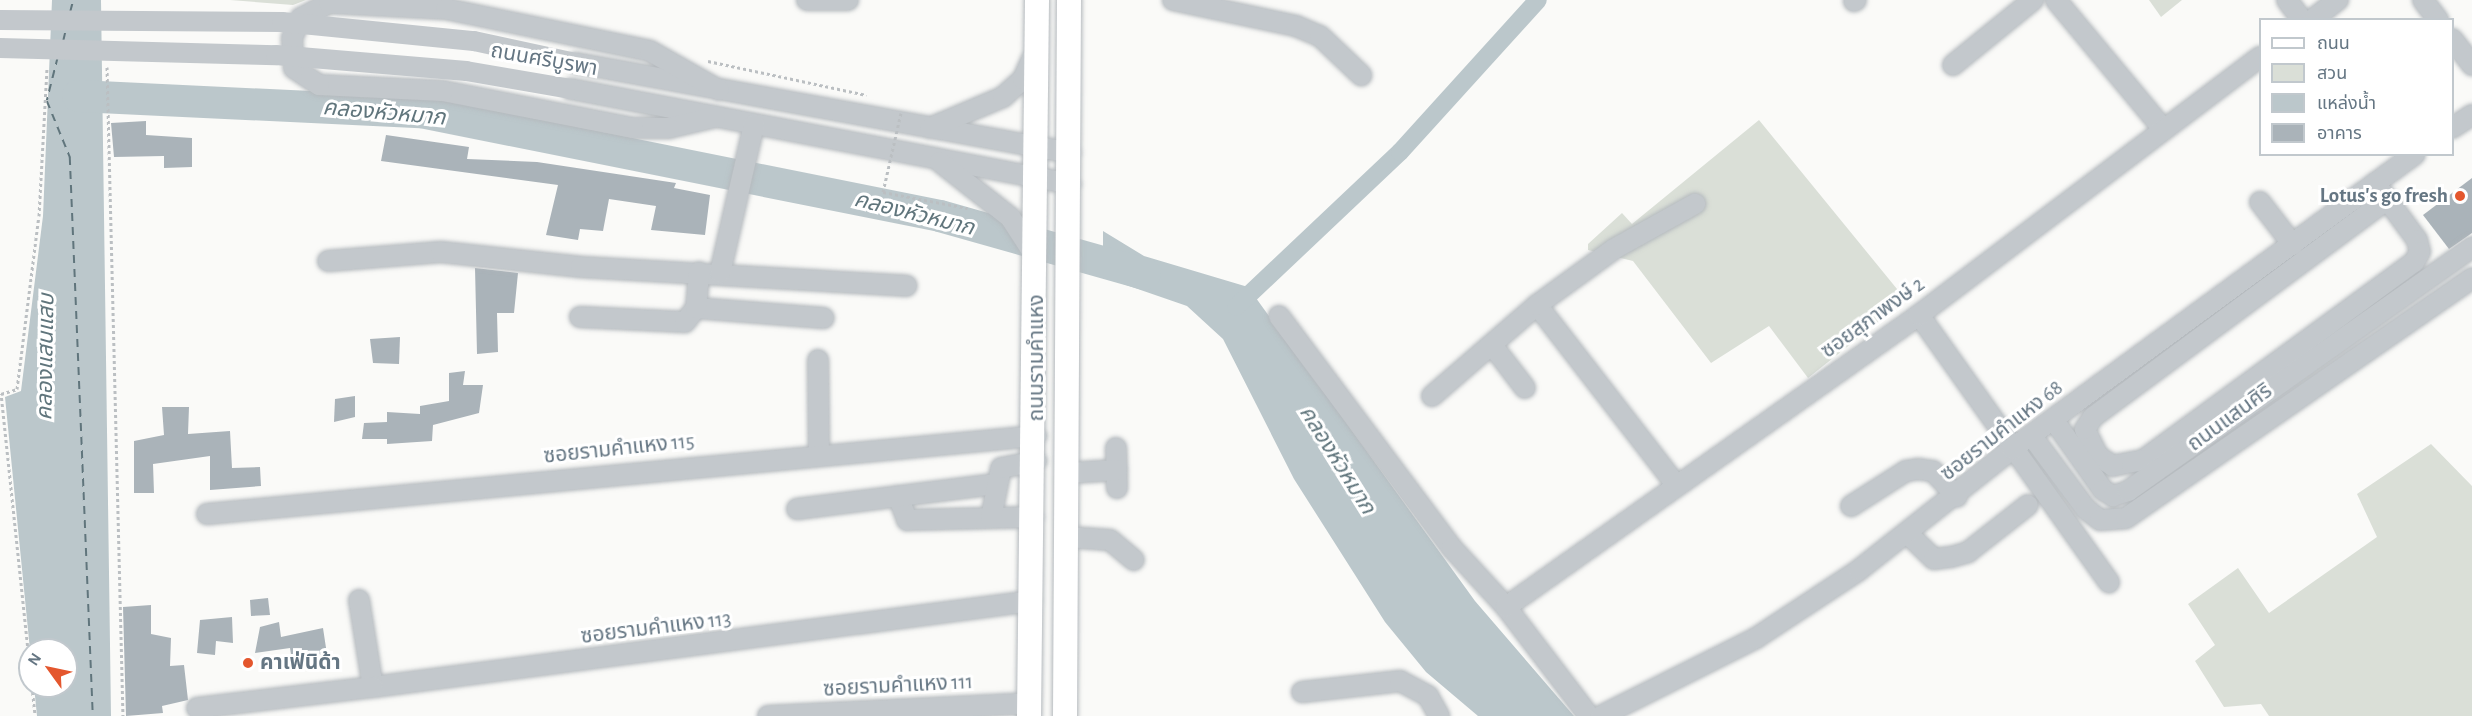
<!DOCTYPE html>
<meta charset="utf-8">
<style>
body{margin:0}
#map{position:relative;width:2472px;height:716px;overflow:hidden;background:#fafaf8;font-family:"Alegreya Sans","Noto Sans Thai",sans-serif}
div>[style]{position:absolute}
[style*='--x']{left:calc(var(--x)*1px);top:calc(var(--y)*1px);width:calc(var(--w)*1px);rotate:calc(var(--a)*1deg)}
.green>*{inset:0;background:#dadfd7}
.water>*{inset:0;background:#bbc7cb}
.canal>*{height:18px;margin:-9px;padding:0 9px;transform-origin:9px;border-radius:9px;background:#bbc7cb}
.river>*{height:32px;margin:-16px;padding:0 16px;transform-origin:16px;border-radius:16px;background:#bbc7cb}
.ferry>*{height:1.5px;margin-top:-0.75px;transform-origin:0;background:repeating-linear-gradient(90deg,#60757c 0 8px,transparent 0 14px)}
.building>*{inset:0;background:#aab3b9}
.path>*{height:3px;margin-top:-1.5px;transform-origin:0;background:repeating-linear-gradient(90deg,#bbbfc2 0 3px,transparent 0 6px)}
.roads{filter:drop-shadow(0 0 2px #b5babe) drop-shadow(0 0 2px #b5babe)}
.minor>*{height:20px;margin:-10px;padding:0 10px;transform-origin:10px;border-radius:10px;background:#c3c8cc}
.major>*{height:24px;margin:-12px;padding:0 12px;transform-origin:12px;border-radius:12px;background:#fff}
.path-bridge>*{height:3px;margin-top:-1.5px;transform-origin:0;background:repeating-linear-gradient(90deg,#bbbfc2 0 3px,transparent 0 6px)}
.minor-bridge>*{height:20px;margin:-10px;padding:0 10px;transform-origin:10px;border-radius:10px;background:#c3c8cc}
.dots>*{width:16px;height:16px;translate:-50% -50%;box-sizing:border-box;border:3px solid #fff;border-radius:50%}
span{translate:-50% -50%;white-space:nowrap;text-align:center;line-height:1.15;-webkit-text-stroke:6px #fff;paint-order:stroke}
.street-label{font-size:21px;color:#657683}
.poi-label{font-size:21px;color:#657683;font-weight:700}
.right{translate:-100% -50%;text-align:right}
.left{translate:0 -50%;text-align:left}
.water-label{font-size:22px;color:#60757c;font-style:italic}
.legend{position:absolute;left:2259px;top:18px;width:195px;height:138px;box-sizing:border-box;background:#fff;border:2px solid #c1c8cd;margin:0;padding:8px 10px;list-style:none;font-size:18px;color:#657683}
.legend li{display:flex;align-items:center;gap:12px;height:30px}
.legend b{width:30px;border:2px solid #c1c8cd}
.north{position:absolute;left:18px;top:638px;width:60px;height:60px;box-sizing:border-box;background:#fff;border:2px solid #c1c8cd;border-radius:50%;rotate:303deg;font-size:16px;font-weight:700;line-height:24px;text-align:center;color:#657683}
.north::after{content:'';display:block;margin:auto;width:21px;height:27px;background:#e4572e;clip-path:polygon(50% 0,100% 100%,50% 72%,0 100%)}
</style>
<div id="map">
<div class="green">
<div style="clip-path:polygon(230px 0,306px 0,293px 5px)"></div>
<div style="clip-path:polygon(2149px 0,2182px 0,2161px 17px)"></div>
<div style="clip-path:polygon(1759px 120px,1906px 300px,1808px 378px,1769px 326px,1711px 363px,1633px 261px,1588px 250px,1588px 244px,1622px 213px,1632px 224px)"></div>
<div style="clip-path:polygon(2431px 444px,2472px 486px,2472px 716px,2269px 716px,2261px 704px,2224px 707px,2195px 661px,2215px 645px,2188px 604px,2238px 568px,2269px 613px,2377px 537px,2357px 494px)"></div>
</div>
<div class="water">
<div style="clip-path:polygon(52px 0,101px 0,111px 716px,37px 716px,34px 686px,66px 686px,66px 650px,30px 650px,5px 397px,21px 391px,43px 216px)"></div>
<div style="clip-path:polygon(1103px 231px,1144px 256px,1248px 287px,1475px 601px,1574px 716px,1478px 716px,1426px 672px,1385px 622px,1294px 479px,1223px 339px,1187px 306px,1103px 277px)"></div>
</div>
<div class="canal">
<div style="--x:1236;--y:307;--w:226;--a:-43.4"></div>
<div style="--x:1400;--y:152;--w:205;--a:-47.8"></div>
</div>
<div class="river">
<div style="--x:78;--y:96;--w:343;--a:2.7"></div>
<div style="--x:421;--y:112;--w:529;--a:11.33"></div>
<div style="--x:940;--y:216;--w:213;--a:15.8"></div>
</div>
<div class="ferry">
<div style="--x:70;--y:12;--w:12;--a:-76"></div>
<div style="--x:63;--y:41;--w:13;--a:-77"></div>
<div style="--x:58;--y:57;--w:45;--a:104"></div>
<div style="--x:47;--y:101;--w:61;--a:67.7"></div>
<div style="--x:70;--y:157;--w:559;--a:87.64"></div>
</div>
<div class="building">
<div style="clip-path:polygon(146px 121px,146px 135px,192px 138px,192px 167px,164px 168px,164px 156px,114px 157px,111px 123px)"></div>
<div style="clip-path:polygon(386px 135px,469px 147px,467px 159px,537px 162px,676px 183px,674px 188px,710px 195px,705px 235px,651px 230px,656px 206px,609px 199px,603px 231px,580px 229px,578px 240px,546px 235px,558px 185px,381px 161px)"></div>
<div style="clip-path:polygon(2472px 178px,2472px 233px,2449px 249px,2423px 215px)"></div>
<div style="clip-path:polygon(475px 268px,518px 273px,514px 313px,497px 313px,498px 352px,477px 354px)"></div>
<div style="clip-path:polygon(400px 337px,399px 364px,373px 363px,370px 339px)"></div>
<div style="clip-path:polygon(465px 371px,463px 385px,483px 385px,479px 413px,433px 425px,432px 441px,387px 444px,387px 439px,362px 439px,364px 423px,387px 422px,387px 412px,420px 414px,420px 406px,449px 401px,449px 373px)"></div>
<div style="clip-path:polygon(355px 396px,355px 417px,334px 422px,335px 399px)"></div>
<div style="clip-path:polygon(162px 407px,189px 407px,188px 434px,230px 431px,232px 468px,260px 467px,261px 486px,210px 490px,210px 456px,153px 464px,154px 493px,134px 493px,134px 441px,164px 435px)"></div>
<div style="clip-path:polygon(268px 598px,270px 615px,251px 616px,250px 600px)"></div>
<div style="clip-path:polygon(151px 605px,151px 634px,171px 638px,170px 666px,184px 665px,188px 700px,162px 706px,163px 713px,126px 716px,123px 607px)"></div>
<div style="clip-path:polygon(232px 617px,233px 643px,216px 641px,215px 655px,197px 653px,200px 620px)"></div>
<div style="clip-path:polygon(279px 622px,281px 637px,323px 628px,328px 661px,293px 667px,290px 648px,255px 653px,260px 627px)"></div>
</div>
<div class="path">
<div style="--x:708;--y:61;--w:162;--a:12.1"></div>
<div style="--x:107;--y:67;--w:649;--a:88.59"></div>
<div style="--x:883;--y:192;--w:86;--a:10.8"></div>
<div style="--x:30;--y:669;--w:277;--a:-96"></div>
<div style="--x:1;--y:394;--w:17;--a:-17"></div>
<div style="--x:17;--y:389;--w:174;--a:-82.8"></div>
<div style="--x:39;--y:216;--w:148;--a:-86.9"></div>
<div style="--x:32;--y:686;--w:30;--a:84"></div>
</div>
<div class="roads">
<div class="minor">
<div style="--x:807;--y:0;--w:41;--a:0"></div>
<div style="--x:1173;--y:0;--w:126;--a:11.9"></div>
<div style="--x:1296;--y:26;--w:26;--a:23"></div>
<div style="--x:1320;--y:36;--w:57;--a:43.6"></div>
<div style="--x:2056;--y:0;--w:168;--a:50.3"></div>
<div style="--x:2287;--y:0;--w:25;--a:53"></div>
<div style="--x:2423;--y:0;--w:25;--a:53"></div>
<div style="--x:1854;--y:1;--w:2;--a:-27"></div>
<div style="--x:2312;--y:20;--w:33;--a:-38"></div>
<div style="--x:2452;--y:39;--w:33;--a:52"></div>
<div style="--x:576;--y:63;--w:503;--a:10.3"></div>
<div style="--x:1953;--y:65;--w:103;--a:-39.1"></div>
<div style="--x:571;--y:89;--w:509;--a:10.76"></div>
<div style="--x:715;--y:117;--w:47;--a:166.6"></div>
<div style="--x:669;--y:128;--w:36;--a:180"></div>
<div style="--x:633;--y:128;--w:194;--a:-169"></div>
<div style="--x:443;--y:91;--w:124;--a:-177.2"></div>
<div style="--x:319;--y:85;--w:30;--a:-146"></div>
<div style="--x:294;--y:68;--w:30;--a:-94"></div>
<div style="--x:292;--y:38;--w:22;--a:-66"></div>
<div style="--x:301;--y:18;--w:32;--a:-28"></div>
<div style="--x:329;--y:3;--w:117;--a:2.9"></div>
<div style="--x:446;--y:9;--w:208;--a:11.6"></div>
<div style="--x:650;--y:51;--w:79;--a:29.5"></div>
<div style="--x:930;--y:128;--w:79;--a:-23"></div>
<div style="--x:1003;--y:97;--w:27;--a:-42"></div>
<div style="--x:1023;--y:79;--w:30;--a:-66"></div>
<div style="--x:2452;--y:128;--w:24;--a:-33"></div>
<div style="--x:940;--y:162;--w:89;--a:38.2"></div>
<div style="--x:1010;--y:217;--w:46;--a:57.3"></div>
<div style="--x:2375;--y:183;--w:71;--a:53.6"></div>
<div style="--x:2417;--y:240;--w:12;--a:76"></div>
<div style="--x:2420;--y:252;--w:12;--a:121"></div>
<div style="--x:2414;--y:262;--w:336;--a:143.8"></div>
<div style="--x:2143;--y:460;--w:31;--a:169"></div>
<div style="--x:2113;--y:466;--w:18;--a:-146"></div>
<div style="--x:2098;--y:456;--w:30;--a:-116"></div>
<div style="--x:2085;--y:429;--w:14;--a:-56"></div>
<div style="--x:2093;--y:417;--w:365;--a:-36.5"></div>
<div style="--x:2260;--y:202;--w:54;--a:52.5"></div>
<div style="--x:328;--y:261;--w:113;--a:-4.6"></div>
<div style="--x:441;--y:252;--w:141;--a:6.1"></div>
<div style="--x:581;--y:267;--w:326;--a:3.3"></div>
<div style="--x:720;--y:273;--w:152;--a:-77.1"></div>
<div style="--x:696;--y:308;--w:128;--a:4.5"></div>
<div style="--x:1919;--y:315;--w:328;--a:54.6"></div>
<div style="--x:1279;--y:316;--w:289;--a:53.3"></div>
<div style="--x:1452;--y:548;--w:80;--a:47.5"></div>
<div style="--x:1506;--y:607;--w:137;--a:52.7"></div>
<div style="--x:580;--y:317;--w:105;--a:2.7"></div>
<div style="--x:685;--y:322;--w:18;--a:-52"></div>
<div style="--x:696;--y:308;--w:36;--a:-85"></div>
<div style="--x:1492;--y:345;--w:54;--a:52.5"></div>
<div style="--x:818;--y:360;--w:94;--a:89.4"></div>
<div style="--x:1432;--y:396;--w:139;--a:-40.9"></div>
<div style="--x:2053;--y:419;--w:87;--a:54.8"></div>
<div style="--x:2103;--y:490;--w:12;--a:31"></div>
<div style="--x:2113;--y:496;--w:16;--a:-18"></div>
<div style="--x:2128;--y:491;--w:422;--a:-35.3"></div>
<div style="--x:2031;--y:435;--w:92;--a:53.4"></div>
<div style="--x:2086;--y:509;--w:18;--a:38"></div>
<div style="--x:2100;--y:520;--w:26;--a:-4"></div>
<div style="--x:2126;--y:518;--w:421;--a:-34.7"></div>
<div style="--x:1116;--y:448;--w:40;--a:88.6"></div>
<div style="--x:1069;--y:473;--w:48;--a:-3.6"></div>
<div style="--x:1677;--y:486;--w:229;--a:-127.7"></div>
<div style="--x:1537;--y:305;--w:95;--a:-36"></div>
<div style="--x:1614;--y:249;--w:93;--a:-29.1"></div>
<div style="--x:898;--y:496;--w:26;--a:69"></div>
<div style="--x:907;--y:520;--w:127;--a:-1.4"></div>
<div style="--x:1851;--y:506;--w:65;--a:-32.5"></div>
<div style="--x:1906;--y:471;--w:12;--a:-9"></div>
<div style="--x:1918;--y:469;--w:15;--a:8"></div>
<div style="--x:1933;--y:471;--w:35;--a:47"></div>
<div style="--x:797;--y:509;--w:199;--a:-7.2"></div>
<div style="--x:207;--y:514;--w:833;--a:-5.38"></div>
<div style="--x:991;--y:518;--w:51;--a:-78.7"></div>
<div style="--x:1001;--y:468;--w:36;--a:-11"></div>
<div style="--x:1908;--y:534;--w:36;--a:44"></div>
<div style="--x:1934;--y:559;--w:17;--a:-7"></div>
<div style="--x:1951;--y:557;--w:18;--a:-16"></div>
<div style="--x:1968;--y:552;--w:76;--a:-38.1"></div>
<div style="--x:1068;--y:537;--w:42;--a:4.1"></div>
<div style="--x:1110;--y:540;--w:31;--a:40"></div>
<div style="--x:359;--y:600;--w:88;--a:80.9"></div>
<div style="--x:373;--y:687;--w:665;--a:-7.44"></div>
<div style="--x:1506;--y:607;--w:506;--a:-35.26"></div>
<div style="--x:1919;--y:315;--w:428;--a:-37.1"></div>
<div style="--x:1302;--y:692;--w:99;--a:-6.4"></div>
<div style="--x:1400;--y:681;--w:32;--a:28"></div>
<div style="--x:1428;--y:696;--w:23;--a:61"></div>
<div style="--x:197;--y:708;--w:177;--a:-6.8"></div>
<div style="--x:768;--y:716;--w:262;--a:-2.8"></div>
<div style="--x:1601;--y:716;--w:174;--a:-26.7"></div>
<div style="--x:1756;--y:638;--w:123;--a:-33.4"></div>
<div style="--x:1859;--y:570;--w:195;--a:-38.3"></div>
<div style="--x:2012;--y:449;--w:499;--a:-36.2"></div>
</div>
<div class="major">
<div style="--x:1029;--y:716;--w:716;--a:-89.36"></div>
<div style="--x:1065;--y:716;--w:716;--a:-89.68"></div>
</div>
</div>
<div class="path-bridge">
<div style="--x:883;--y:192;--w:81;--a:-77.2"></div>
</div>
<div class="minor-bridge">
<div style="--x:0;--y:20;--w:282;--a:0.4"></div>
<div style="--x:282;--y:22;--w:193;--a:5.7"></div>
<div style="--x:474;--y:41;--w:104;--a:12.2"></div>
<div style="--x:0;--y:48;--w:276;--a:1.5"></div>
<div style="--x:276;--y:55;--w:191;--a:4.8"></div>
<div style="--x:466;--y:71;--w:107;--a:9.7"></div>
</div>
<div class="dots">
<div style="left:2460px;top:196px;background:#e4572e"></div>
<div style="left:248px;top:663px;background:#e4572e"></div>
</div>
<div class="street-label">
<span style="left:544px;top:60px;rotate:10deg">ถนนศรีบูรพา</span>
<span style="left:1873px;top:318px;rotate:-36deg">ซอยสุภาพงษ์ 2</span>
<span style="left:1037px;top:358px;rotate:-90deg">ถนนรามคำแหง</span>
<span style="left:2230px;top:418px;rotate:-36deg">ถนนแสนศิริ</span>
<span style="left:2002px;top:431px;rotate:-38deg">ซอยรามคำแหง 68</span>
<span style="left:619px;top:449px;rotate:-6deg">ซอยรามคำแหง 115</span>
<span style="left:656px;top:628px;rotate:-7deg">ซอยรามคำแหง 113</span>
<span style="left:898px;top:686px;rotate:-3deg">ซอยรามคำแหง 111</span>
</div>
<div class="poi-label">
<span class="right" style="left:2448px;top:196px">Lotus's go fresh</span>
<span class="left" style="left:260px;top:663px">คาเฟ่นิด้า</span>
</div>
<div class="water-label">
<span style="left:384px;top:113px;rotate:5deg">คลองหัวหมาก</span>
<span style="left:914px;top:214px;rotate:14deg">คลองหัวหมาก</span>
<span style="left:46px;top:357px;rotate:-89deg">คลองแสนแสบ</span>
<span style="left:1337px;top:460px;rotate:58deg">คลองหัวหมาก</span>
</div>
<ul class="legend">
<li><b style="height:8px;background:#fff"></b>ถนน</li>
<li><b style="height:16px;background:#dadfd7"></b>สวน</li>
<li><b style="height:16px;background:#bbc7cb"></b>แหล่งน้ำ</li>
<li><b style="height:16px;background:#aab3b9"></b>อาคาร</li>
</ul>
<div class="north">N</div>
</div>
